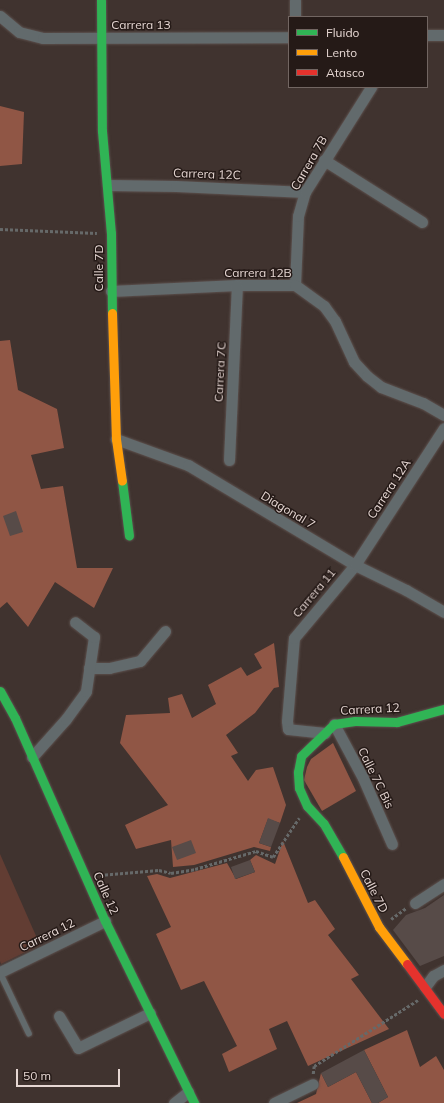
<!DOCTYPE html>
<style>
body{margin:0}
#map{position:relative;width:444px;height:1103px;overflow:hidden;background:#40332f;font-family:Mulish,sans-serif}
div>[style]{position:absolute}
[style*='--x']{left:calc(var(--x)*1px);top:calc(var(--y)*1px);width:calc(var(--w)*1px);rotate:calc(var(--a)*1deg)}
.green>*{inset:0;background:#623d33}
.forest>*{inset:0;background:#905645}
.building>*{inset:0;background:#574b48}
.path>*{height:2.5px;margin-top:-1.25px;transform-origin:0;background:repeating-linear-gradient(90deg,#666969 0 3px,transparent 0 5px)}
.roads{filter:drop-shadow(0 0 1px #5c514e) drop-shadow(0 0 1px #5c514e)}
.lane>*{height:5.5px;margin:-2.75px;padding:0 2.75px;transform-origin:2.75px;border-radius:2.75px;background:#626a6c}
.street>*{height:11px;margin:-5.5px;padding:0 5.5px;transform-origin:5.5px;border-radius:5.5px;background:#626a6c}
.fast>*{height:9px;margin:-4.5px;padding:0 4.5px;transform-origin:4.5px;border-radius:4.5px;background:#30b455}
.slow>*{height:9px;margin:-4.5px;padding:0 4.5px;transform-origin:4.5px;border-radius:4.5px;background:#ff9f0a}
.jam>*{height:9px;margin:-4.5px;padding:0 4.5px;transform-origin:4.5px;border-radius:4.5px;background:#e5322d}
span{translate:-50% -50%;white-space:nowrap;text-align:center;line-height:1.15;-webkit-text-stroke:3px #251a17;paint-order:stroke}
.street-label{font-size:12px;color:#e6d7d3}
.legend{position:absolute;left:288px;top:16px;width:140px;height:72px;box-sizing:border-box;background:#251a17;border:1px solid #726662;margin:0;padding:5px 7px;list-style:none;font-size:12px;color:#e6d7d3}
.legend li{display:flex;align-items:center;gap:8px;height:20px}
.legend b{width:20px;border:1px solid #726662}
.scale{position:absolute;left:16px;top:1069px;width:104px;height:18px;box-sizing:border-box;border:2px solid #e6d7d3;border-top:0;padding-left:5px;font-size:12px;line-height:14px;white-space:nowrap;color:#e6d7d3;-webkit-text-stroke:3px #251a17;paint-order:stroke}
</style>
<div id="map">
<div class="green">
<div style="clip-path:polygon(0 854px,40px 945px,1px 964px,0 961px)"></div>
</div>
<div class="forest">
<div style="clip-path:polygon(0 106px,24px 112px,22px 164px,0 166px)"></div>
<div style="clip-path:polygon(10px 340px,18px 390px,57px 409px,64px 448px,31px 455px,41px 489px,63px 486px,77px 568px,113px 568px,94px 608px,55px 582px,28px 627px,7px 602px,0 608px,0 341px)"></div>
<div style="clip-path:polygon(274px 643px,279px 687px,274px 688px,255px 713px,226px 735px,238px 753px,231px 756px,248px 781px,256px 770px,273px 767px,286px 805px,280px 823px,268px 819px,259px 843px,271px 847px,270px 851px,254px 847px,194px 865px,173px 867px,171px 840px,136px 849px,125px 825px,168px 805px,120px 743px,126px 715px,170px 713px,168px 698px,182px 694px,192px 718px,216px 704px,208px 685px,241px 667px,247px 676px,262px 668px,254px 654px)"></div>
<div style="clip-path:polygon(333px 743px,356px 791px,322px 811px,304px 780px,307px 767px,311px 759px)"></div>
<div style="clip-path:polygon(283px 841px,308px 903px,315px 900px,335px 929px,328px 935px,359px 975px,351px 979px,389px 1029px,308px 1066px,287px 1021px,269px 1029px,277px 1049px,229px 1072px,222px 1054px,237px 1046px,204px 981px,181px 990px,156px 934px,171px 927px,147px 876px,157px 874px,170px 878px,227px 863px,236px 879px,255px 872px,250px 860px,256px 855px,275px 864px)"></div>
<div style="clip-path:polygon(407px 1030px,420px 1067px,436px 1056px,444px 1070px,444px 1103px,378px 1103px,388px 1097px,364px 1050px)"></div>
<div style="clip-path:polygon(356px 1072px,372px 1103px,297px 1103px,316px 1094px,321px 1073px,328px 1087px)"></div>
</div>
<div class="building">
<div style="clip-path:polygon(16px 511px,23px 532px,10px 536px,3px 516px)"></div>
<div style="clip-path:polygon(268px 818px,280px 823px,271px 847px,259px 843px)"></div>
<div style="clip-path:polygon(191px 840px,196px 853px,177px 860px,172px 847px)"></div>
<div style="clip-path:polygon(250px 860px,255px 872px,235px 879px,231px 867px)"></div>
<div style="clip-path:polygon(444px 895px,444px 956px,420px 966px,393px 930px,406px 915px,425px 908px)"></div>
<div style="clip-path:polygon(364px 1050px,388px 1097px,378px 1103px,372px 1103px,356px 1072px,328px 1087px,321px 1073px)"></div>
</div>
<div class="path">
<div style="--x:0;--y:229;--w:97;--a:2.4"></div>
<div style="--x:100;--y:875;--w:59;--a:-4.8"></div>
<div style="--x:159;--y:870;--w:12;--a:14"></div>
<div style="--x:171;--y:873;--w:24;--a:-9"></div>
<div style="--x:195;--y:869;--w:64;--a:-16.4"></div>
<div style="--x:256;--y:851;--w:18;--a:19"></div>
<div style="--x:273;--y:857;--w:47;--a:-56.3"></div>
<div style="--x:391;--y:919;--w:19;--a:-36"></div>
<div style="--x:313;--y:1074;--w:8;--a:-83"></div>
<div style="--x:314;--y:1066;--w:123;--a:-32.4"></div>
</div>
<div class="roads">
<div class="lane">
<div style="--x:0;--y:972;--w:68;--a:64.6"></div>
</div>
<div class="street">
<div style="--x:295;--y:0;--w:17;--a:90"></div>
<div style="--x:0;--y:16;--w:25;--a:40"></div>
<div style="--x:19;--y:32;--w:25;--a:14"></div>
<div style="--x:43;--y:38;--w:246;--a:-0.2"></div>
<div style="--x:427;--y:35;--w:17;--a:0"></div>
<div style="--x:324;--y:160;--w:116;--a:32.3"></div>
<div style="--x:108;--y:185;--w:68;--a:0.8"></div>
<div style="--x:176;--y:186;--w:129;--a:2.7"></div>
<div style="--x:295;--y:285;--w:69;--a:-87.5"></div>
<div style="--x:298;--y:216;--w:25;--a:-74"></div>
<div style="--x:305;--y:192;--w:124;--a:-57.8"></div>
<div style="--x:111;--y:291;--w:126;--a:-2.7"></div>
<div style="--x:237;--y:285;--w:58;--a:0"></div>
<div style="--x:295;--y:285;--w:36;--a:36"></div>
<div style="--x:324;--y:306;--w:19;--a:54"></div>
<div style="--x:335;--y:321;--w:45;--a:65.1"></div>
<div style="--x:354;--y:362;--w:19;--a:47"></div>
<div style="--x:367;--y:376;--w:18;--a:38"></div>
<div style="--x:381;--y:387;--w:45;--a:20.9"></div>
<div style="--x:423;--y:403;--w:24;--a:30"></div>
<div style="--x:116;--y:439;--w:77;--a:19.9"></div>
<div style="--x:188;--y:465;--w:195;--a:30.9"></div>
<div style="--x:355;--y:565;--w:57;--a:26.1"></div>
<div style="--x:406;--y:590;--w:44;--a:30.1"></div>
<div style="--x:229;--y:460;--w:175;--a:-87.4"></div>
<div style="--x:89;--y:668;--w:20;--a:0"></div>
<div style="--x:109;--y:668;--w:32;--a:-13"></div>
<div style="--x:140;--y:661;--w:39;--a:-50"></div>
<div style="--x:334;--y:724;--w:61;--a:61.8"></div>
<div style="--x:363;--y:778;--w:72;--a:66.3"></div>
<div style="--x:325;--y:733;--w:37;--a:-174"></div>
<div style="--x:288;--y:729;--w:8;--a:-97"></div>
<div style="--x:287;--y:721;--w:83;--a:-85.2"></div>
<div style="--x:294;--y:638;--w:95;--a:-50.1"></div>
<div style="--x:355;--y:565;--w:163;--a:-57"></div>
<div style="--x:32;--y:757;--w:51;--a:-48.2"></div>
<div style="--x:66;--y:719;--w:34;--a:-54"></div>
<div style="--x:86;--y:691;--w:55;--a:-81.6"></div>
<div style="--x:94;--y:637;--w:24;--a:-142"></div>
<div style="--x:415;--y:903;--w:35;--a:-33"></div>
<div style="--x:0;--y:972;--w:117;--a:-25.9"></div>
<div style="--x:425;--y:987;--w:14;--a:-54"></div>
<div style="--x:433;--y:976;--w:13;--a:-29"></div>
<div style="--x:59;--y:1016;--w:37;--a:59"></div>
<div style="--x:78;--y:1048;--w:80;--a:-25.9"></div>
<div style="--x:174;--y:1103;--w:18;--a:-38"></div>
<div style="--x:274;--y:1103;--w:43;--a:-26"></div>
</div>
<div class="fast">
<div style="--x:101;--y:0;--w:131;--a:89.6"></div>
<div style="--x:102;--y:131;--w:102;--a:85"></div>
<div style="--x:111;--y:233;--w:80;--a:89.3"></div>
<div style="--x:122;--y:481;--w:55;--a:82.7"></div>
<div style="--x:0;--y:691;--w:31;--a:61"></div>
<div style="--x:15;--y:718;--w:222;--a:66.1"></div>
<div style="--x:105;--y:921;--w:203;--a:63.9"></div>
<div style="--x:343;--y:857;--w:39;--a:-120"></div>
<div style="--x:323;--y:823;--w:23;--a:-133"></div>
<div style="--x:307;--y:806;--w:20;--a:-114"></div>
<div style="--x:299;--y:788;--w:16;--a:-94"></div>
<div style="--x:298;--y:772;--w:16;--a:-79"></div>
<div style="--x:301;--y:756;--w:46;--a:-44.1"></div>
<div style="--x:334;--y:724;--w:21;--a:-8"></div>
<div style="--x:355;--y:721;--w:42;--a:1.4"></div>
<div style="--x:397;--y:722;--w:49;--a:-15.5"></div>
</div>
<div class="slow">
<div style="--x:112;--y:313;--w:126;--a:88.2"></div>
<div style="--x:116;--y:439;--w:42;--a:81.9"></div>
<div style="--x:343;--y:857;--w:79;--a:62.8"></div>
<div style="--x:379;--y:927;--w:46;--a:52.9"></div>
</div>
<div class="jam">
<div style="--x:407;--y:964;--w:62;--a:53.5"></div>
</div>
</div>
<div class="street-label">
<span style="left:141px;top:25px">Carrera 13</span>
<span style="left:309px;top:163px;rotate:-60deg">Carrera 7B</span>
<span style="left:207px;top:174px;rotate:2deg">Carrera 12C</span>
<span style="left:99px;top:268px;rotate:-90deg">Calle 7D</span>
<span style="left:258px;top:273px">Carrera 12B</span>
<span style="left:220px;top:372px;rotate:-87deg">Carrera 7C</span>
<span style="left:389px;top:489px;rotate:-57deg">Carrera 12A</span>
<span style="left:288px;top:510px;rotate:31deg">Diagonal 7</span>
<span style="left:314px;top:593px;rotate:-50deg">Carrera 11</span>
<span style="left:370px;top:709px;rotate:-3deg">Carrera 12</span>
<span style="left:376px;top:778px;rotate:64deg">Calle 7C Bis</span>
<span style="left:374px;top:891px;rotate:63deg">Calle 7D</span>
<span style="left:106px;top:893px;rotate:66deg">Calle 12</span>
<span style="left:47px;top:935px;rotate:-26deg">Carrera 12</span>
</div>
<ul class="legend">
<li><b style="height:5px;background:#30b455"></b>Fluido</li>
<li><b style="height:5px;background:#ff9f0a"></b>Lento</li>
<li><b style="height:5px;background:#e5322d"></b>Atasco</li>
</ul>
<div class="scale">50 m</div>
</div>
